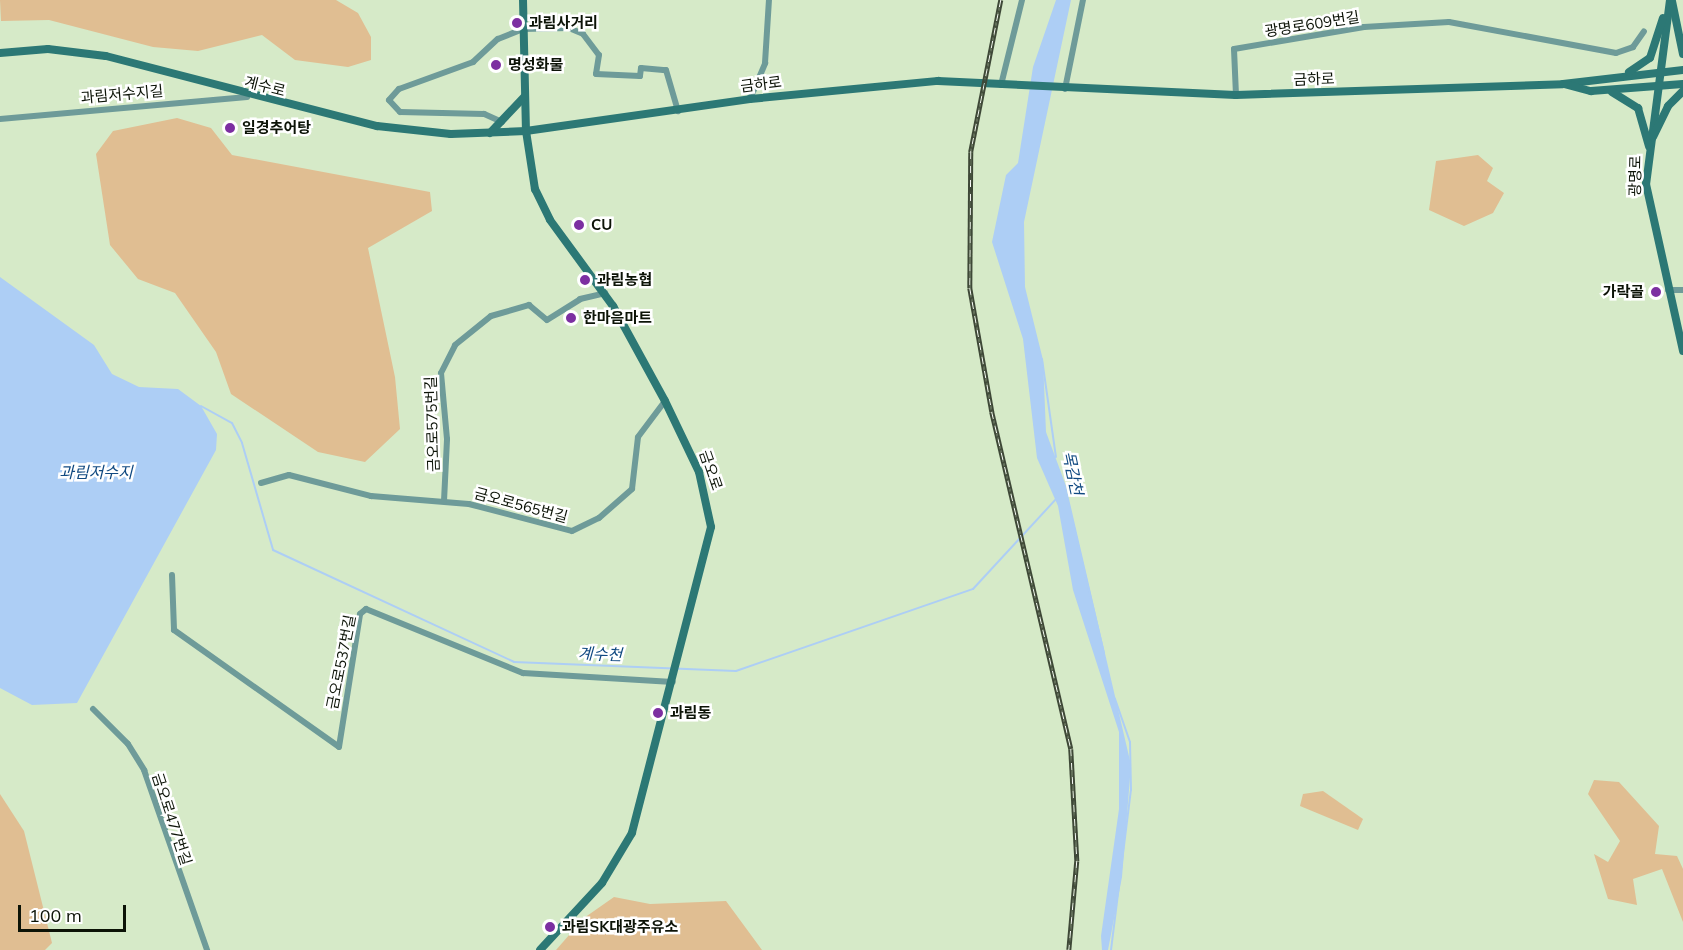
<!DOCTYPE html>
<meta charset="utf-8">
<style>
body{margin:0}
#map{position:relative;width:1683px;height:950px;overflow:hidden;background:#d6eac8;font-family:Mulish,"Noto Sans KR",sans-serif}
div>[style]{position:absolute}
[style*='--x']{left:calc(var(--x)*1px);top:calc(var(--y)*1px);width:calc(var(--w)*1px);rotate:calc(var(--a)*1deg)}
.green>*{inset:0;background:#e0be92}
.water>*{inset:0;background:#adcef5}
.stream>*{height:2px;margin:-1px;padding:0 1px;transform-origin:1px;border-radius:1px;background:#adcef5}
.minor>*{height:6px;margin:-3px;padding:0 3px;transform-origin:3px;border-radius:3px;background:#6e9b99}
.secondary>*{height:8px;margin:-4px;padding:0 4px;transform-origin:4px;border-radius:4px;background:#2c7875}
.rail>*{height:4.5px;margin-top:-2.25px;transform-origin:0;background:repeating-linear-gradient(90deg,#fff 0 7px,#3e4837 0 14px);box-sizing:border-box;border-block:2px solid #3e4837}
.dots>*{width:16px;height:16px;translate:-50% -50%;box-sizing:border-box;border:3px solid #fff;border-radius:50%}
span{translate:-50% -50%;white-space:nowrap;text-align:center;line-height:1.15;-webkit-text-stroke:5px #fff;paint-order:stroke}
.poi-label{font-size:15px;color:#0c1307;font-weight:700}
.left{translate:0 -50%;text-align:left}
.right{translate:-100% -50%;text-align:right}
.street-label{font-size:15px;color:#0c1307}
.water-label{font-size:16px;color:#104981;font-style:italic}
.scale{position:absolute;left:18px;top:905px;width:108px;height:27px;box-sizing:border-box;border:3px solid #0c1307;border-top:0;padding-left:8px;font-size:18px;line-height:21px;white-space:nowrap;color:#0c1307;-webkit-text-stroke:4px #fff;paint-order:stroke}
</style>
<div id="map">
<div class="green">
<div style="clip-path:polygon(0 0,336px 0,358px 13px,371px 37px,371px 60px,348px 67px,295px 60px,262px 35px,198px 51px,153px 47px,49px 20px,1px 21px)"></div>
<div style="clip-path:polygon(177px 118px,211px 128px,232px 155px,430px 192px,432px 211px,368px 248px,395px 377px,400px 429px,365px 462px,318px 452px,231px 394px,216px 352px,175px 293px,138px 279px,110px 245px,96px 154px,113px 131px)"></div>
<div style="clip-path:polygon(1478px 155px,1493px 168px,1487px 181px,1504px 193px,1493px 213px,1464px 226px,1429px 210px,1436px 161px)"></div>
<div style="clip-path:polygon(1594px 780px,1619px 782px,1659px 826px,1655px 854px,1677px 856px,1683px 869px,1683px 922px,1662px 869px,1633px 879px,1637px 905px,1608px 899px,1594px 854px,1608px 862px,1620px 841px,1588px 794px)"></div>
<div style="clip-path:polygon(1323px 791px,1363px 819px,1358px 830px,1300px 806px,1303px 794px)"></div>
<div style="clip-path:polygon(0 794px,24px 831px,52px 943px,45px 950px,0 950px)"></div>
<div style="clip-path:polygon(614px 897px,650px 904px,726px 901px,762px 950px,556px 950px,584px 918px)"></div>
</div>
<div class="water">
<div style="clip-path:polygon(1056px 0,1071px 0,1024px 222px,1025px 287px,1043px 360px,1046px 432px,1066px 486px,1131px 765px,1122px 877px,1108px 950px,1102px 950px,1101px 936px,1119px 809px,1119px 732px,1073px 590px,1058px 506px,1037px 458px,1023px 339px,992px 242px,1006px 175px,1018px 163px,1033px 67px)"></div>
<div style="clip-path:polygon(0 277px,94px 345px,112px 374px,139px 387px,178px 389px,201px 406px,217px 434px,216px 450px,77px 703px,32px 705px,0 688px)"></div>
</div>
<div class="stream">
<div style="--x:1042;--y:359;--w:99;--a:81.9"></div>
<div style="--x:201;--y:406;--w:35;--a:29"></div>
<div style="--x:232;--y:423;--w:22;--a:63"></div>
<div style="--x:242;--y:443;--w:111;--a:73.8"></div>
<div style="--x:273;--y:550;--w:266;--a:24.9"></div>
<div style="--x:514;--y:662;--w:222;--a:2.3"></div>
<div style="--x:736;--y:671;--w:251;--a:-19.1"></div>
<div style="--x:973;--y:589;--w:124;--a:-47.3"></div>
<div style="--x:1073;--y:524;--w:133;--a:76.5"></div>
<div style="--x:1111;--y:950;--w:161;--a:-82.9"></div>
<div style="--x:1131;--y:790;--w:48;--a:-91.2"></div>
<div style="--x:1130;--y:742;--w:46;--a:-109.2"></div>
</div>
<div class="minor">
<div style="--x:1001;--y:85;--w:88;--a:-76.1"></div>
<div style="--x:1065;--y:89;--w:91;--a:-78.6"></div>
<div style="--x:1236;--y:95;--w:46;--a:-92.5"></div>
<div style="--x:1234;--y:49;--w:132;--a:-9.6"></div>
<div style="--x:1364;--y:27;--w:85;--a:-3.4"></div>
<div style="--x:1449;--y:22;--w:170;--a:10.5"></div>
<div style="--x:1616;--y:53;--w:18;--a:-19"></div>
<div style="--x:1633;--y:47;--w:19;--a:-55"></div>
<div style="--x:750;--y:99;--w:39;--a:-67"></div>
<div style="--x:765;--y:63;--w:63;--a:-86.4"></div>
<div style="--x:0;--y:119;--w:248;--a:-5.1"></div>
<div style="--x:502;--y:122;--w:20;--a:-156"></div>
<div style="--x:484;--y:114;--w:84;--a:-178.6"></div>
<div style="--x:400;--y:112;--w:16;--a:-133"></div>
<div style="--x:389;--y:100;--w:15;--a:-48"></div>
<div style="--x:399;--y:89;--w:79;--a:-20"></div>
<div style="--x:473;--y:62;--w:34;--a:-43"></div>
<div style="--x:498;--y:39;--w:27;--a:-22"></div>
<div style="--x:523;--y:29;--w:46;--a:-1.2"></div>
<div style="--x:569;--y:28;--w:15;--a:23"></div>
<div style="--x:583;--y:34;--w:26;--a:53"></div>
<div style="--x:599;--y:55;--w:19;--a:99"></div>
<div style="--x:596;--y:74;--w:44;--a:2.6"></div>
<div style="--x:640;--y:76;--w:8;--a:-83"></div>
<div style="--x:641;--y:68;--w:25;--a:5"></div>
<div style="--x:666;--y:70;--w:43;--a:73.7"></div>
<div style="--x:1668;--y:290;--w:15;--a:0"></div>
<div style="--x:261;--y:483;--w:29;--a:-16"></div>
<div style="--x:289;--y:475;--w:85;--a:14.4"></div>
<div style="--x:371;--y:496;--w:98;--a:4.7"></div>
<div style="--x:469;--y:504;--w:106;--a:14.7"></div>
<div style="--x:572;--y:531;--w:30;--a:-26"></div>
<div style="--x:599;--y:518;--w:44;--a:-41.3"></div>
<div style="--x:632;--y:489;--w:52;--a:-83.4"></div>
<div style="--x:638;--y:437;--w:45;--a:-53.1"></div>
<div style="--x:444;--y:501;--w:62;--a:-87.2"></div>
<div style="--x:447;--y:439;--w:66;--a:-95.2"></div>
<div style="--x:441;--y:373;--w:31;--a:-63"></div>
<div style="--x:455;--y:345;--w:46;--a:-38.9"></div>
<div style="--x:491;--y:316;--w:40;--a:-16"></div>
<div style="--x:529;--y:305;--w:23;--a:40"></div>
<div style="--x:547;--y:320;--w:39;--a:-32"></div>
<div style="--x:580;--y:299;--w:26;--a:-13"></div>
<div style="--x:172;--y:575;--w:55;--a:87.9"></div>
<div style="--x:174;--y:630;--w:202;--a:35.3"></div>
<div style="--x:339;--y:747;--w:135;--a:-81"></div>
<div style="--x:360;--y:614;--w:8;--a:-40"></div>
<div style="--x:366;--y:609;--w:170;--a:22.2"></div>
<div style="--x:523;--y:673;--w:150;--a:3.4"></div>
<div style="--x:93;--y:709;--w:49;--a:45"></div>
<div style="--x:128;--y:744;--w:31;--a:58"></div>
<div style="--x:144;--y:770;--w:191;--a:70.7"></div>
</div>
<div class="secondary">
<div style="--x:523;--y:0;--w:131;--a:88.7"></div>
<div style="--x:526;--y:131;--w:59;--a:81.2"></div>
<div style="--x:535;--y:189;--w:34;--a:64"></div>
<div style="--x:550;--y:220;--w:107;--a:53.8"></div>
<div style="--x:613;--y:306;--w:108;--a:61.3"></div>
<div style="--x:665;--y:401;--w:79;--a:64.4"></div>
<div style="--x:699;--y:472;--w:56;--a:77.7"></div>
<div style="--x:711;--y:527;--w:316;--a:104.5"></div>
<div style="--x:632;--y:833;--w:58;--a:121"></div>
<div style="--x:602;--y:883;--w:91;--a:132.8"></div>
<div style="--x:1670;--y:0;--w:186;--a:97.4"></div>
<div style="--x:1646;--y:184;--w:171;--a:77.5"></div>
<div style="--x:1672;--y:1;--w:54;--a:78.3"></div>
<div style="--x:0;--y:53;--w:48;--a:-4.8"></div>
<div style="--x:48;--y:49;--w:58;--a:6.9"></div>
<div style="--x:106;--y:56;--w:280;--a:14.5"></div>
<div style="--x:377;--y:126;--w:74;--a:6.2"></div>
<div style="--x:451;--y:134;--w:75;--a:-2.3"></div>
<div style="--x:526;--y:131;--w:226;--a:-8.1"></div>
<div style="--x:750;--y:99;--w:189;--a:-5.5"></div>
<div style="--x:938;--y:81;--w:298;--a:2.7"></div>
<div style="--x:1236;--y:95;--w:327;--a:-1.9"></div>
<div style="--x:1563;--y:84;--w:121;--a:-6.7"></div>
<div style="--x:1629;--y:72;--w:25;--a:-34"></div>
<div style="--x:1650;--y:58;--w:42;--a:-72"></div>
<div style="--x:1564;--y:84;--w:28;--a:15"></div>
<div style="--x:1591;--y:91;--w:92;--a:-4.4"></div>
<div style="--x:1612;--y:92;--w:31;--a:32"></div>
<div style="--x:1638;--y:108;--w:40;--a:74"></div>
<div style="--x:490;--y:133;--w:50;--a:-46.6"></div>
<div style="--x:1653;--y:137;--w:34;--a:-64"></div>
<div style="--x:1668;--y:106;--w:21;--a:-45"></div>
</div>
<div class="rail">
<div style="--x:1001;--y:0;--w:155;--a:101.2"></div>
<div style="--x:971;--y:152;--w:136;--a:90.4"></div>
<div style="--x:970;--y:288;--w:126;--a:79.9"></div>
<div style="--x:992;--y:412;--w:346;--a:76.8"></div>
<div style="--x:1071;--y:749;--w:112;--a:86.9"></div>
<div style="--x:1077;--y:861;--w:89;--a:95.1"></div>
</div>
<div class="dots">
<div style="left:517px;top:23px;background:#7c2fa1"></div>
<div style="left:496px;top:65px;background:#7c2fa1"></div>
<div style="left:230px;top:128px;background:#7c2fa1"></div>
<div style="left:579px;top:225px;background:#7c2fa1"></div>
<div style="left:585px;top:280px;background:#7c2fa1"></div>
<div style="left:1656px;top:292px;background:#7c2fa1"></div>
<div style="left:571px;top:318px;background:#7c2fa1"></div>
<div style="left:658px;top:713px;background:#7c2fa1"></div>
<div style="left:550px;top:927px;background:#7c2fa1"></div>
</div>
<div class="poi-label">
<span class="left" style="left:529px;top:23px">과림사거리</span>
<span class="left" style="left:508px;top:65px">명성화물</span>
<span class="left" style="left:242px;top:128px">일경추어탕</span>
<span class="left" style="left:591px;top:225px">CU</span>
<span class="left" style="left:597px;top:280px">과림농협</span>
<span class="right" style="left:1644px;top:292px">가락골</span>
<span class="left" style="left:583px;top:318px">한마음마트</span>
<span class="left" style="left:670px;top:713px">과림동</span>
<span class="left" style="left:562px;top:927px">과림SK대광주유소</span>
</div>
<div class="street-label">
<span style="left:1312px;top:24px;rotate:-9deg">광명로609번길</span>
<span style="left:1314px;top:79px;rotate:-2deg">금하로</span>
<span style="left:761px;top:84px;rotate:-7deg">금하로</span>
<span style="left:265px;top:86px;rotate:14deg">계수로</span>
<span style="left:122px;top:94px;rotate:-5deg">과림저수지길</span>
<span style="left:1635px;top:176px;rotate:-89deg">광명로</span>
<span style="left:432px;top:424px;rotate:-92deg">금오로575번길</span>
<span style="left:711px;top:470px;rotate:71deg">금오로</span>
<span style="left:521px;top:505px;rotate:15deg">금오로565번길</span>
<span style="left:341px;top:662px;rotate:-79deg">금오로537번길</span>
<span style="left:172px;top:819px;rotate:72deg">금오로477번길</span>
</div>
<div class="water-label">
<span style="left:96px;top:472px">과림저수지</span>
<span style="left:1073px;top:473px;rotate:78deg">목감천</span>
<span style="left:600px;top:654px;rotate:2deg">계수천</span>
</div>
<div class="scale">100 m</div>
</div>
